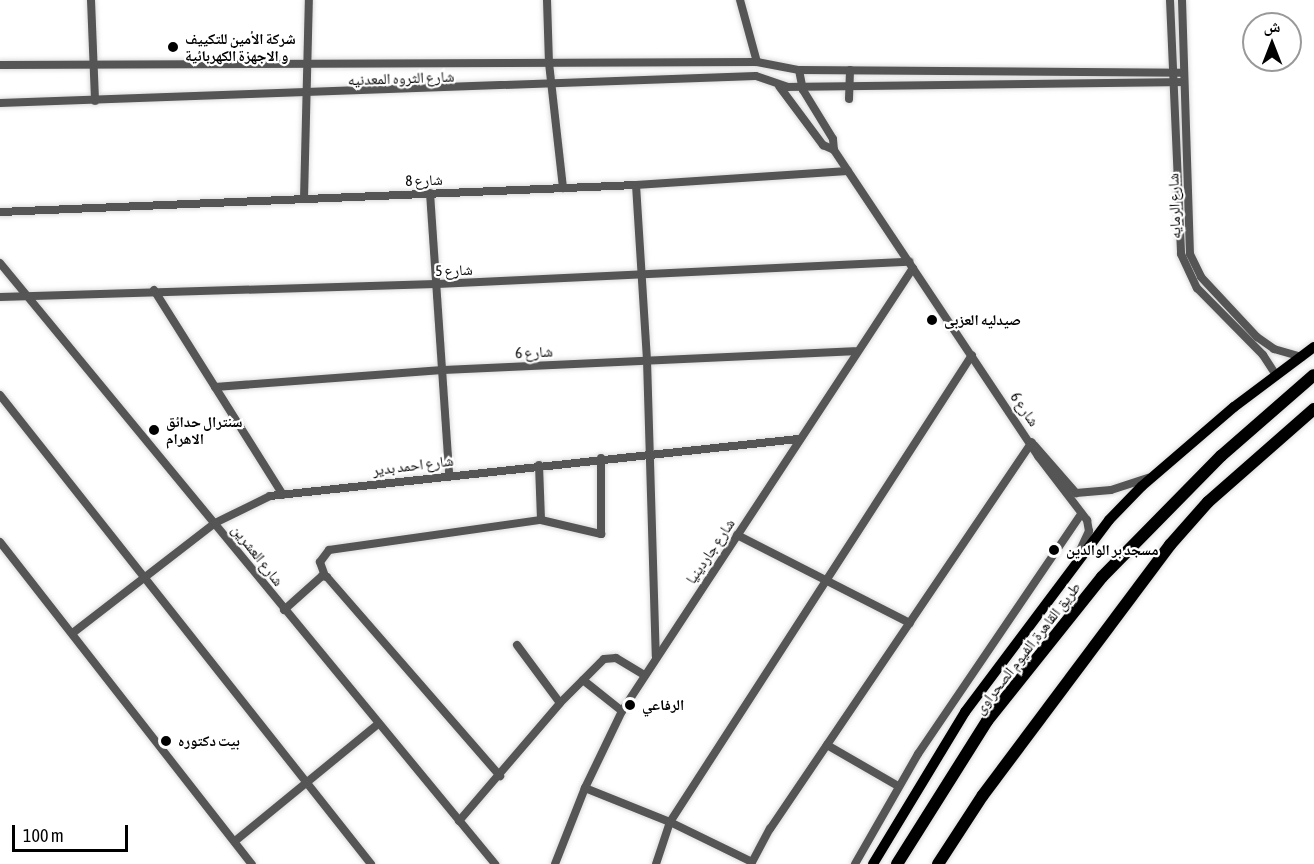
<!DOCTYPE html>
<meta charset="utf-8">
<style>
body{margin:0}
#map{position:relative;width:1314px;height:864px;overflow:hidden;background:#fff;font-family:"Asap Condensed","Noto Naskh Arabic",sans-serif}
div>[style]{position:absolute}
[style*='--x']{left:calc(var(--x)*1px);top:calc(var(--y)*1px);width:calc(var(--w)*1px);rotate:calc(var(--a)*1deg)}
.roads{filter:drop-shadow(0 0 2px #dbdbdb) drop-shadow(0 0 2px #dbdbdb)}
.minor>*{height:8px;margin:-4px;padding:0 4px;transform-origin:4px;border-radius:4px;background:#555}
.major>*{height:10px;margin:-5px;padding:0 5px;transform-origin:5px;border-radius:5px;background:#000}
.highway>*{height:12px;margin:-6px;padding:0 6px;transform-origin:6px;border-radius:6px;background:#000}
.dots>*{width:16px;height:16px;translate:-50% -50%;box-sizing:border-box;border:3px solid #fff;border-radius:50%}
span{translate:-50% -50%;white-space:nowrap;text-align:center;line-height:1.15;-webkit-text-stroke:4.5px #fff;paint-order:stroke}
.poi-label{font-size:15px;color:#000;font-weight:700}
.left{translate:0 -50%;text-align:left}
.street-label{font-size:15px;color:#000}
.north{position:absolute;left:1242px;top:12px;width:60px;height:60px;box-sizing:border-box;background:#fff;border:2px solid #999;border-radius:50%;rotate:0deg;font-size:16px;font-weight:700;line-height:24px;text-align:center;color:#000}
.north::after{content:'';display:block;margin:auto;width:21px;height:27px;background:#000;clip-path:polygon(50% 0,100% 100%,50% 72%,0 100%)}
.scale{position:absolute;left:12px;top:825px;width:116px;height:27px;box-sizing:border-box;border:3px solid #000;border-top:0;padding-left:8px;font-size:18px;line-height:21px;white-space:nowrap;color:#000;-webkit-text-stroke:4px #fff;paint-order:stroke}
</style>
<div id="map">
<div class="roads">
<div class="minor">
<div style="--x:91;--y:0;--w:101;--a:87.7"></div>
<div style="--x:547;--y:0;--w:63;--a:88.2"></div>
<div style="--x:549;--y:63;--w:126;--a:83.6"></div>
<div style="--x:740;--y:0;--w:64;--a:74.7"></div>
<div style="--x:1170;--y:0;--w:254;--a:87.5"></div>
<div style="--x:1181;--y:254;--w:38;--a:65"></div>
<div style="--x:1197;--y:288;--w:94;--a:45.4"></div>
<div style="--x:1263;--y:355;--w:24;--a:57"></div>
<div style="--x:1182;--y:0;--w:254;--a:88.2"></div>
<div style="--x:1190;--y:254;--w:25;--a:64"></div>
<div style="--x:1201;--y:277;--w:82;--a:47"></div>
<div style="--x:1257;--y:337;--w:21;--a:35"></div>
<div style="--x:1274;--y:349;--w:29;--a:16"></div>
<div style="--x:0;--y:65;--w:757;--a:-0.23"></div>
<div style="--x:757;--y:62;--w:43;--a:10.8"></div>
<div style="--x:799;--y:70;--w:385;--a:0.4"></div>
<div style="--x:799;--y:70;--w:20;--a:79"></div>
<div style="--x:803;--y:90;--w:57;--a:58.5"></div>
<div style="--x:833;--y:139;--w:11;--a:85"></div>
<div style="--x:834;--y:150;--w:368;--a:56.3"></div>
<div style="--x:1038;--y:456;--w:81;--a:52.6"></div>
<div style="--x:1087;--y:520;--w:11;--a:80"></div>
<div style="--x:1089;--y:531;--w:31;--a:115"></div>
<div style="--x:779;--y:86;--w:74;--a:53.3"></div>
<div style="--x:823;--y:145;--w:12;--a:24"></div>
<div style="--x:849;--y:99;--w:29;--a:-88"></div>
<div style="--x:0;--y:103;--w:756;--a:-2.05"></div>
<div style="--x:756;--y:76;--w:34;--a:19"></div>
<div style="--x:788;--y:87;--w:396;--a:-0.7"></div>
<div style="--x:636;--y:185;--w:175;--a:86.4"></div>
<div style="--x:647;--y:360;--w:296;--a:88.3"></div>
<div style="--x:430;--y:193;--w:282;--a:86.1"></div>
<div style="--x:304;--y:199;--w:199;--a:-88.6"></div>
<div style="--x:0;--y:212;--w:637;--a:-2.43"></div>
<div style="--x:636;--y:185;--w:212;--a:-3.8"></div>
<div style="--x:0;--y:263;--w:779;--a:50.52"></div>
<div style="--x:154;--y:290;--w:242;--a:57.8"></div>
<div style="--x:0;--y:297;--w:436;--a:-1.7"></div>
<div style="--x:436;--y:284;--w:474;--a:-2.7"></div>
<div style="--x:215;--y:387;--w:228;--a:-4.3"></div>
<div style="--x:442;--y:370;--w:413;--a:-2.6"></div>
<div style="--x:0;--y:395;--w:598;--a:51.65"></div>
<div style="--x:1034;--y:445;--w:64;--a:48.8"></div>
<div style="--x:1076;--y:493;--w:35;--a:-5"></div>
<div style="--x:1111;--y:490;--w:40;--a:-18"></div>
<div style="--x:539;--y:465;--w:55;--a:87.9"></div>
<div style="--x:737;--y:535;--w:194;--a:27"></div>
<div style="--x:0;--y:542;--w:409;--a:52"></div>
<div style="--x:325;--y:576;--w:15;--a:-110"></div>
<div style="--x:320;--y:562;--w:15;--a:-53"></div>
<div style="--x:329;--y:550;--w:214;--a:-8.1"></div>
<div style="--x:541;--y:520;--w:62;--a:13.1"></div>
<div style="--x:601;--y:534;--w:76;--a:-90"></div>
<div style="--x:284;--y:610;--w:51;--a:-41.8"></div>
<div style="--x:322;--y:576;--w:5;--a:11"></div>
<div style="--x:327;--y:577;--w:264;--a:49"></div>
<div style="--x:74;--y:632;--w:178;--a:-37.7"></div>
<div style="--x:215;--y:523;--w:61;--a:-26.1"></div>
<div style="--x:270;--y:496;--w:531;--a:-6.16"></div>
<div style="--x:517;--y:645;--w:72;--a:53.4"></div>
<div style="--x:583;--y:680;--w:50;--a:38.5"></div>
<div style="--x:827;--y:745;--w:82;--a:30"></div>
<div style="--x:585;--y:788;--w:92;--a:21.8"></div>
<div style="--x:670;--y:822;--w:91;--a:26"></div>
<div style="--x:459;--y:821;--w:155;--a:-49.4"></div>
<div style="--x:560;--y:703;--w:62;--a:-45"></div>
<div style="--x:604;--y:659;--w:12;--a:-5"></div>
<div style="--x:616;--y:658;--w:33;--a:31"></div>
<div style="--x:235;--y:841;--w:185;--a:-39.3"></div>
<div style="--x:555;--y:864;--w:82;--a:-68.5"></div>
<div style="--x:585;--y:788;--w:85;--a:-64.3"></div>
<div style="--x:622;--y:711;--w:530;--a:-56.7"></div>
<div style="--x:656;--y:864;--w:44;--a:-71.6"></div>
<div style="--x:670;--y:822;--w:556;--a:-57.11"></div>
<div style="--x:751;--y:864;--w:40;--a:-62"></div>
<div style="--x:770;--y:829;--w:467;--a:-55.9"></div>
<div style="--x:855;--y:864;--w:127;--a:-60.2"></div>
<div style="--x:918;--y:754;--w:290;--a:-55.8"></div>
</div>
<div class="major">
<div style="--x:873;--y:864;--w:178;--a:-58.8"></div>
<div style="--x:965;--y:712;--w:240;--a:-53.1"></div>
<div style="--x:1109;--y:520;--w:47;--a:-45.9"></div>
<div style="--x:1142;--y:486;--w:121;--a:-40.7"></div>
<div style="--x:1234;--y:407;--w:100;--a:-36.9"></div>
</div>
<div class="highway">
<div style="--x:897;--y:864;--w:169;--a:-57.8"></div>
<div style="--x:987;--y:721;--w:184;--a:-51.4"></div>
<div style="--x:1102;--y:577;--w:170;--a:-45.5"></div>
<div style="--x:1221;--y:456;--w:123;--a:-41.1"></div>
<div style="--x:938;--y:864;--w:82;--a:-56.9"></div>
<div style="--x:983;--y:795;--w:312;--a:-53.2"></div>
<div style="--x:1170;--y:545;--w:57;--a:-48.5"></div>
<div style="--x:1208;--y:502;--w:141;--a:-41.3"></div>
</div>
</div>
<div class="dots">
<div style="left:173px;top:47px;background:#000"></div>
<div style="left:932px;top:320px;background:#000"></div>
<div style="left:154px;top:430px;background:#000"></div>
<div style="left:1054px;top:550px;background:#000"></div>
<div style="left:630px;top:705px;background:#000"></div>
<div style="left:166px;top:741px;background:#000"></div>
</div>
<div class="poi-label">
<span class="left" style="left:185px;top:47px">شركة الأمين للتكييف<br>و الاجهزة الكهربائية</span>
<span class="left" style="left:944px;top:320px">صيدليه العزبى</span>
<span class="left" style="left:166px;top:430px">سنترال حدائق<br>الاهرام</span>
<span class="left" style="left:1066px;top:550px">مسجد بر الوالدين</span>
<span class="left" style="left:642px;top:705px">الرفاعي</span>
<span class="left" style="left:178px;top:741px">بيت دكتوره</span>
</div>
<div class="street-label">
<span style="left:401px;top:78px;rotate:-2deg">شارع الثروه المعدنيه</span>
<span style="left:424px;top:180px;rotate:-2deg">شارع 8</span>
<span style="left:1174px;top:206px;rotate:-92deg">شارع الرمايه</span>
<span style="left:454px;top:270px;rotate:-2deg">شارع 5</span>
<span style="left:534px;top:352px;rotate:-3deg">شارع 6</span>
<span style="left:1025px;top:409px;rotate:55deg">شارع 6</span>
<span style="left:413px;top:465px;rotate:-7deg">شارع احمد بدير</span>
<span style="left:710px;top:551px;rotate:-56deg">شارع جاردينيا</span>
<span style="left:258px;top:555px;rotate:52deg">شارع العشرين</span>
<span style="left:1027px;top:648px;rotate:-52deg">طريق القاهرة, الفيوم الصحراوى</span>
</div>
<div class="north">ش</div>
<div class="scale">100 m</div>
</div>
